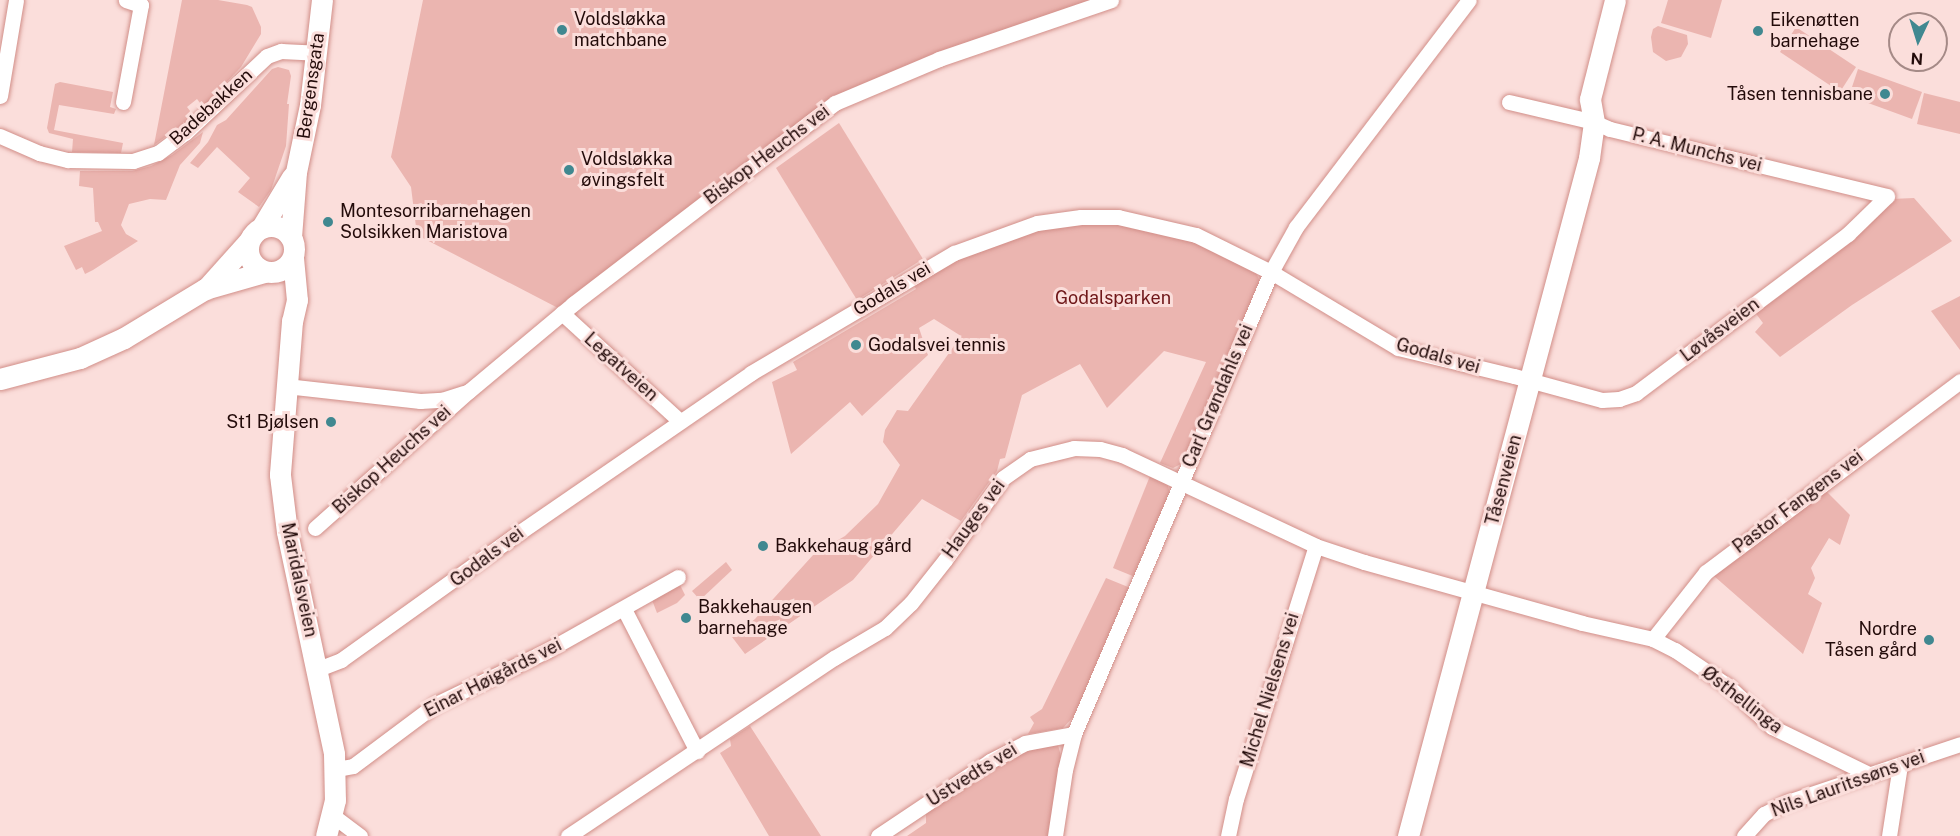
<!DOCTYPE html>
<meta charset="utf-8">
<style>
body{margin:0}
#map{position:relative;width:1960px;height:836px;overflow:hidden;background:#fbdedb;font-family:"Public Sans",sans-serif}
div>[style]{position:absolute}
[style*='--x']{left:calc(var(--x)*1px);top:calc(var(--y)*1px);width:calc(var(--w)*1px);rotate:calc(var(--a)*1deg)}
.green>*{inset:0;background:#ebb5b0}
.roads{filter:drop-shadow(0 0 2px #d18e88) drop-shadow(0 0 2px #d18e88)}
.street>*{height:15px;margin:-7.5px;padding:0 7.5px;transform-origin:7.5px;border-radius:7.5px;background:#fff}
.secondary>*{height:21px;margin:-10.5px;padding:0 10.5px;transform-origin:10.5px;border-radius:10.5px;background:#fff}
.secondary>.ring{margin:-10.5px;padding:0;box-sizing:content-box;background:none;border:21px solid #fff;border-radius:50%}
.dots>*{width:16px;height:16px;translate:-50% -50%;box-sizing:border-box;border:3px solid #fbdedb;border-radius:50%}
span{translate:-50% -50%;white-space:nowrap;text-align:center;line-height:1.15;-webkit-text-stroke:6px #fbdedb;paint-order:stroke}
.poi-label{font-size:18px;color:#230b0a}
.left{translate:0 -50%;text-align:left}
.right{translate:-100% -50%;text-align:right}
.street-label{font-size:18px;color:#230b0a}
.park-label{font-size:18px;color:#6f1719}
.north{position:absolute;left:1888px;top:12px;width:60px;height:60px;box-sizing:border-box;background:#fbdedb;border:2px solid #a58a87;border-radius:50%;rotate:184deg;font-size:16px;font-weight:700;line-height:24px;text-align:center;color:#230b0a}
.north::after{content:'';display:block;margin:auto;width:21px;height:27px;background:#408890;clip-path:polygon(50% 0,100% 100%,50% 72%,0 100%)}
</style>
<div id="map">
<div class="green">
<div style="clip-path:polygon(182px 0,218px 0,247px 5px,252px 7px,261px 27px,261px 34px,241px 67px,203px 107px,197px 99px,187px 107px,194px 116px,154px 145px)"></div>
<div style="clip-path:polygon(423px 0,1102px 0,836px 106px,558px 308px,417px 235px,411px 187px,391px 157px)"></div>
<div style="clip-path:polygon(1668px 0,1722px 0,1711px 38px,1661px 23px)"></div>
<div style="clip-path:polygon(1658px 26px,1687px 35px,1688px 44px,1681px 57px,1666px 61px,1653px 52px,1651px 37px,1653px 29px)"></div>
<div style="clip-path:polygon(1796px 27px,1856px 67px,1840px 92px,1780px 52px)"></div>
<div style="clip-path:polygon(278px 67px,289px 70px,291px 76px,287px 104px,289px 104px,286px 146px,271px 190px,259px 207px,238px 192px,250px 178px,217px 147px,198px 168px,190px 163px,208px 142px,217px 125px,226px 120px,272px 69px)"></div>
<div style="clip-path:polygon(1858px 69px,1922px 92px,1912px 119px,1849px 96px)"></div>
<div style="clip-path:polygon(60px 82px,113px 92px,110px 107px,116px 109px,114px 114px,59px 105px,54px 130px,123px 143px,121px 153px,72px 152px,73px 139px,49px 133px,47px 128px,55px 84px)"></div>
<div style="clip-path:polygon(1924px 93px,1960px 102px,1960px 134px,1917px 124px)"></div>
<div style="clip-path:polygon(839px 123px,923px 259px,857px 300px,776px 168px)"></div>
<div style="clip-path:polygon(203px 132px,200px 143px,180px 165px,166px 200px,150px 199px,129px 204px,121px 225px,126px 234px,138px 241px,93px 270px,85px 274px,82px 267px,76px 270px,64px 246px,102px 231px,98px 222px,95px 222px,93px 188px,79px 186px,80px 171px,132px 171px,151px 166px,172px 155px)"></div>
<div style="clip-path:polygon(1914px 198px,1952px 241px,1852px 305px,1780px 357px,1755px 332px,1763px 323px,1754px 311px,1891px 199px)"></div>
<div style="clip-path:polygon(1113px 224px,1185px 237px,1255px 270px,1260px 282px,1181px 464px,1173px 468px,1160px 463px,1206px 362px,1164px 351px,1107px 408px,1080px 364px,1022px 395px,1005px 458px,1000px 459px,997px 471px,961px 521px,922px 499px,853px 580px,745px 654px,732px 637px,755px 619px,814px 554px,845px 536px,878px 504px,900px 465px,883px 442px,885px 430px,897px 410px,908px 411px,961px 336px,934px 319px,919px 328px,928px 355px,862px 416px,850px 402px,791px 454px,772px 382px,797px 370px,793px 362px,916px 289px,913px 283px,993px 243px,1033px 230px,1074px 225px)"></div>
<div style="clip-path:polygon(1960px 296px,1960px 350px,1931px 311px)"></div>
<div style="clip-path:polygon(1150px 476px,1167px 483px,1170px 493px,1135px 577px,1113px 568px)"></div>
<div style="clip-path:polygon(1825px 490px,1850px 515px,1840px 545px,1829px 538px,1811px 568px,1815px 578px,1808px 594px,1822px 603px,1803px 654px,1714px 576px)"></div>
<div style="clip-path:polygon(726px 562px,732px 570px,700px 600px,692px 591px)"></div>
<div style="clip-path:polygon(1106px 578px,1133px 589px,1075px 715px,1063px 728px,1028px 734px,1034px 723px,1030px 717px,1042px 709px)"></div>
<div style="clip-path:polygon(680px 585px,685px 595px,677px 603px,657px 613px,652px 600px)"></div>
<div style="clip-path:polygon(750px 726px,821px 836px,769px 836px,720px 753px,731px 746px,730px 739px)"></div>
<div style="clip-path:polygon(1054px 744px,1058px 745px,1061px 756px,1049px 836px,907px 836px,926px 823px,926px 810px,972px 780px,1024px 749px)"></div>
</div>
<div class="roads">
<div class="street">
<div style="--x:0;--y:96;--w:97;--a:-80.5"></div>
<div style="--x:123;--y:102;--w:99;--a:-79.5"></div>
<div style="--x:141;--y:5;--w:16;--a:-162"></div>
<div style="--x:1509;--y:102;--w:87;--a:13.2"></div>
<div style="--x:1594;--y:122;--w:17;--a:24"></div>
<div style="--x:1610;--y:129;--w:285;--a:13.6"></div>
<div style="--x:0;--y:136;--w:43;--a:23.6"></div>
<div style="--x:39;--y:153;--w:30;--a:14"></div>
<div style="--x:68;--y:160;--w:65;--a:0.9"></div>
<div style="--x:133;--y:161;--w:26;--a:-18"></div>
<div style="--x:158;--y:153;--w:34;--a:-37"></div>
<div style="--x:185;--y:133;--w:112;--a:-43.2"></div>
<div style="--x:267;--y:56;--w:15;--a:-20"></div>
<div style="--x:281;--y:51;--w:35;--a:3"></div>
<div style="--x:562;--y:313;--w:160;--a:42.5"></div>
<div style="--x:286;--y:386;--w:135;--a:6.4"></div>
<div style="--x:420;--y:401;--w:22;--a:-3"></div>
<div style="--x:442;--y:400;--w:23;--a:-18"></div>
<div style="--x:315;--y:528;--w:206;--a:-41.7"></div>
<div style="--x:469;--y:391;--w:136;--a:-39.9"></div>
<div style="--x:573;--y:304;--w:330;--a:-37.5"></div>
<div style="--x:835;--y:103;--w:113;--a:-22.9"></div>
<div style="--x:939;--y:59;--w:182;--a:-18.9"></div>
<div style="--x:624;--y:609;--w:160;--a:62.8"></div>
<div style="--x:1653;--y:639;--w:85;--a:-51.7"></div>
<div style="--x:1706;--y:572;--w:318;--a:-36.9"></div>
<div style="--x:318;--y:669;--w:25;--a:-21"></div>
<div style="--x:341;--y:660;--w:220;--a:-35.6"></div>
<div style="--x:520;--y:532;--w:280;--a:-34.5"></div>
<div style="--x:751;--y:373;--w:236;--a:-30.6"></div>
<div style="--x:954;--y:253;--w:88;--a:-19.9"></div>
<div style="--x:1037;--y:223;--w:44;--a:-7.8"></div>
<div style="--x:1081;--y:217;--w:37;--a:0"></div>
<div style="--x:1118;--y:217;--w:80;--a:13"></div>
<div style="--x:1196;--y:235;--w:84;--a:26.3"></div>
<div style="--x:1271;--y:272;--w:148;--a:30.9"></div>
<div style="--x:1398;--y:348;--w:119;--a:13.6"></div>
<div style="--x:1514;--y:376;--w:91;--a:15.3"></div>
<div style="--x:1602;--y:400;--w:17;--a:-3"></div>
<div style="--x:1619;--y:399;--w:18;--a:-19"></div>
<div style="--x:1636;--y:393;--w:265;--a:-36.9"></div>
<div style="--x:1848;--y:234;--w:54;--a:-44.3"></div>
<div style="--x:336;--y:769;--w:17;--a:-10"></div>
<div style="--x:353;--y:766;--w:104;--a:-36.8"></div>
<div style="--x:436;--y:704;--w:124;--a:-25.7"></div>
<div style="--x:548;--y:650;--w:149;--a:-29.3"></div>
<div style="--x:332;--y:815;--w:35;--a:37"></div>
<div style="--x:568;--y:836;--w:320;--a:-33.8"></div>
<div style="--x:834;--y:658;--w:59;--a:-30.5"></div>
<div style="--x:885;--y:628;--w:36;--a:-44"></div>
<div style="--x:911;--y:603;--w:55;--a:-51.7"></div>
<div style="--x:945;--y:560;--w:100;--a:-54.7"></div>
<div style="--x:1003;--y:478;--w:33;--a:-35"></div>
<div style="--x:1030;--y:459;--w:45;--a:-14"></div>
<div style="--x:1074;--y:448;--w:26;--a:2"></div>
<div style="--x:1100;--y:449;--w:23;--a:15"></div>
<div style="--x:1122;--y:455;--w:214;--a:25.1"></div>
<div style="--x:1316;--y:546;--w:51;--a:18.4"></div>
<div style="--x:1364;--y:562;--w:226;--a:15.6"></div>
<div style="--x:1582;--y:623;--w:73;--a:12.7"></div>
<div style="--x:1653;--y:639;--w:25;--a:27"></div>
<div style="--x:1675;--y:650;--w:64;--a:34.2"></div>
<div style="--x:1728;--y:686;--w:60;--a:43"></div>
<div style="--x:1772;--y:727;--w:108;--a:25.9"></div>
<div style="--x:878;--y:836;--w:135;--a:-33.8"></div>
<div style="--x:990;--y:761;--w:39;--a:-27"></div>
<div style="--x:1025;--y:743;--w:50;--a:-10.4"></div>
<div style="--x:1055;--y:836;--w:67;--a:-81.4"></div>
<div style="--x:1065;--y:770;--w:37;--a:-76"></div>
<div style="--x:1074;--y:734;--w:502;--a:-66.91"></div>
<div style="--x:1271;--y:272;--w:51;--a:-60.9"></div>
<div style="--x:1296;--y:227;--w:285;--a:-52.7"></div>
<div style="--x:1228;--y:836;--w:38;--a:-78"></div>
<div style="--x:1236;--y:799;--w:265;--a:-72.5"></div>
<div style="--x:1744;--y:836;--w:30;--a:-48"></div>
<div style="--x:1764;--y:814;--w:26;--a:-28"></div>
<div style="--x:1787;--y:802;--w:182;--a:-18.5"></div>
<div style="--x:1889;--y:836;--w:72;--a:-81.2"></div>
</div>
<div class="secondary">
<div class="ring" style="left:248px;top:226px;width:25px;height:25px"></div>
<div style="--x:262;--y:227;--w:58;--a:-59"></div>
<div style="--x:291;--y:237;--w:65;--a:-85.6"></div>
<div style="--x:296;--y:172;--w:68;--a:-78.2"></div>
<div style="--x:310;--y:105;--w:106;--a:-83.5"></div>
<div style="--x:293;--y:258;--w:42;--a:84.6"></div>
<div style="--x:297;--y:300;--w:22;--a:103"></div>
<div style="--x:292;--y:321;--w:154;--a:94.5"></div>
<div style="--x:280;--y:475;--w:57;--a:83"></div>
<div style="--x:287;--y:532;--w:227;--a:78"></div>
<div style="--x:334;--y:754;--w:46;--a:88.8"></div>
<div style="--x:335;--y:800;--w:37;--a:104"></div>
<div style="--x:206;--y:289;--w:64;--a:-48.1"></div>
<div style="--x:0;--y:379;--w:83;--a:-14.7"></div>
<div style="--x:80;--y:358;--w:48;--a:-24.4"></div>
<div style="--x:124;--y:338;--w:95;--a:-31.2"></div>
<div style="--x:205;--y:289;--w:61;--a:-16.1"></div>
<div style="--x:1408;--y:836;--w:702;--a:-75.05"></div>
<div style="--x:1589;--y:158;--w:36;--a:-82"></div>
<div style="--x:1594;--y:122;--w:23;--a:-100"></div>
<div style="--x:1590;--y:99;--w:102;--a:-75.8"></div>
</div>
</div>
<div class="dots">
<div style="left:562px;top:30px;background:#408890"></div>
<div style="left:1758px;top:31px;background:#408890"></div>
<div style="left:1885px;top:94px;background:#408890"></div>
<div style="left:569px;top:170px;background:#408890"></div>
<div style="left:328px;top:222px;background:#408890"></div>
<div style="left:856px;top:345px;background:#408890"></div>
<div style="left:331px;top:422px;background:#408890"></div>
<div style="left:763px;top:546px;background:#408890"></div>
<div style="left:686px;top:618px;background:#408890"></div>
<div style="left:1929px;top:640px;background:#408890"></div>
</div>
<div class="poi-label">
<span class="left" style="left:574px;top:30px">Voldsløkka<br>matchbane</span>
<span class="left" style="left:1770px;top:31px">Eikenøtten<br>barnehage</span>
<span class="right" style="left:1873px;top:94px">Tåsen tennisbane</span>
<span class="left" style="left:581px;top:170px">Voldsløkka<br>øvingsfelt</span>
<span class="left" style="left:340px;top:222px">Montesorribarnehagen<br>Solsikken Maristova</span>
<span class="left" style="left:868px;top:345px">Godalsvei tennis</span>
<span class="right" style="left:319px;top:422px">St1 Bjølsen</span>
<span class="left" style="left:775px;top:546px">Bakkehaug gård</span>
<span class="left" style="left:698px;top:618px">Bakkehaugen<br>barnehage</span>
<span class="right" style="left:1917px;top:640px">Nordre<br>Tåsen gård</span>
</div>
<div class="street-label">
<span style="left:311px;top:86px;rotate:-82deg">Bergensgata</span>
<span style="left:211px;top:107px;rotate:-42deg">Badebakken</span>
<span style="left:1697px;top:150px;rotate:14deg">P. A. Munchs vei</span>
<span style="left:767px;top:155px;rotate:-37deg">Biskop Heuchs vei</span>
<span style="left:892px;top:289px;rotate:-31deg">Godals vei</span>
<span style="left:1720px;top:330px;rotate:-37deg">Løvåsveien</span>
<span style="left:1438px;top:356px;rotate:16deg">Godals vei</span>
<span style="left:621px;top:367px;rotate:42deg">Legatveien</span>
<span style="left:1218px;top:396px;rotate:-67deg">Carl Grøndahls vei</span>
<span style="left:392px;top:460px;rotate:-42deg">Biskop Heuchs vei</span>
<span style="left:1504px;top:480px;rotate:-75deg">Tåsenveien</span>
<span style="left:1798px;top:502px;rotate:-37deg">Pastor Fangens vei</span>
<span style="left:974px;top:519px;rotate:-54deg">Hauges vei</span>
<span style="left:487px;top:557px;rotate:-37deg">Godals vei</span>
<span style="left:299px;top:580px;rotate:78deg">Maridalsveien</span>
<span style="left:493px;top:678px;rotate:-27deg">Einar Høigårds vei</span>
<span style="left:1270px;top:690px;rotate:-73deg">Michel Nielsens vei</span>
<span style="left:1742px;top:700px;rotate:38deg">Østhellinga</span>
<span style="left:972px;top:775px;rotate:-32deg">Ustvedts vei</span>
<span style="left:1848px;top:784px;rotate:-20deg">Nils Lauritssøns vei</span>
</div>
<div class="park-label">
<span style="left:1113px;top:298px">Godalsparken</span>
</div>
<div class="north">N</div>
</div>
